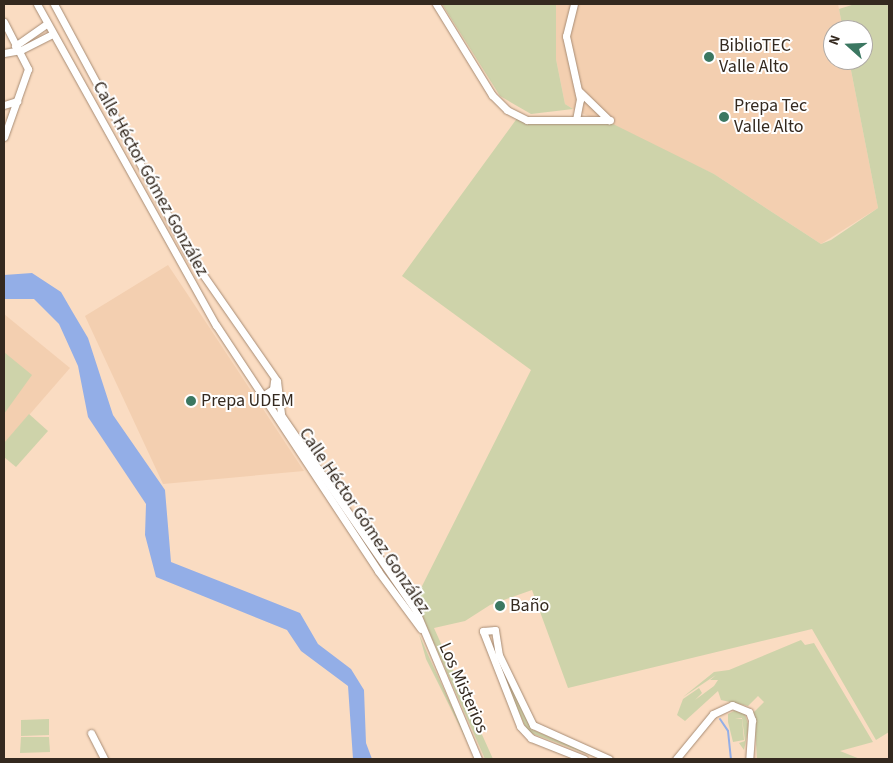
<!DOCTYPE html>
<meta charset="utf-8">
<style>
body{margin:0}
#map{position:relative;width:893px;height:763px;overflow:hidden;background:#fadcc2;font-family:"Source Sans 3",sans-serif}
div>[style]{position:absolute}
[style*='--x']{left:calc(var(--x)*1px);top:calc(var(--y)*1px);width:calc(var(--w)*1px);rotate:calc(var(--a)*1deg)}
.built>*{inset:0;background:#f3cfb0}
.green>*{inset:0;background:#ced3aa}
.water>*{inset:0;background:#93aee7}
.stream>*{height:2px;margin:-1px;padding:0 1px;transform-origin:1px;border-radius:1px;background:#93aee7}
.roads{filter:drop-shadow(0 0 1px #a88c74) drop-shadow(0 0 1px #a88c74)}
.minor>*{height:7px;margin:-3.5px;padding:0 3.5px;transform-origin:3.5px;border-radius:3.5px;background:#fff}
.dots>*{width:14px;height:14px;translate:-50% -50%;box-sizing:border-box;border:2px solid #fff;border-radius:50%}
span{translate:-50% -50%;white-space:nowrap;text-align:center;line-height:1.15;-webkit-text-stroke:4px #fff;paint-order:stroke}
.poi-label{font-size:18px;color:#34291f}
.left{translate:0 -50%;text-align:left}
.street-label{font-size:18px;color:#34291f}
.frame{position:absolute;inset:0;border:5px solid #34291f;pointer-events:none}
.north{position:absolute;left:823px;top:20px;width:50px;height:50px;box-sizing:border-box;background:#fff;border:1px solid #aea9a5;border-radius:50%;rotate:290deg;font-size:14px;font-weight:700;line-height:20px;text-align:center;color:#34291f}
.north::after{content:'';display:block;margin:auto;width:18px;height:22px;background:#3b7761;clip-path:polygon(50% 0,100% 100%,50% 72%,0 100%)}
</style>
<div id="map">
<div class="built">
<div style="clip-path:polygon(556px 4px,838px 4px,843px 30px,833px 30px,833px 60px,849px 60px,878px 208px,821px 244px,714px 174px,573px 109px,565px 104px,556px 59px)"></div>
<div style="clip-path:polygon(168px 265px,186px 292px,304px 471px,163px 484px,85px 316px)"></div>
<div style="clip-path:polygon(4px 314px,70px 368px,4px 444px)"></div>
</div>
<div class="green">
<div style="clip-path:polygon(442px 4px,556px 4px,556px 59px,565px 104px,573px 109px,531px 114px,500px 96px)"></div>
<div style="clip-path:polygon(855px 4px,889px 4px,889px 732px,876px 740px,812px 629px,568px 688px,532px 590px,490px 605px,465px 621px,434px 628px,493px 759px,485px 759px,415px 600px,531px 370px,402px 276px,518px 117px,605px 120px,714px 174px,821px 244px,831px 240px,878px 208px,849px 60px,863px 60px,863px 30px,843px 30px,839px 9px)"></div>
<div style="clip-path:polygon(4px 352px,32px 375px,4px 414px)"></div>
<div style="clip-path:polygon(29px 414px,48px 431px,16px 467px,4px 457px,4px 443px)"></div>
<div style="clip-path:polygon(419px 634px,429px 657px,476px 759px,426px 659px)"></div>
<div style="clip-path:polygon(801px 640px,805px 645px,814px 643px,873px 742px,840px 751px,860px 759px,757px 759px,754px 712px,764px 702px,758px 696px,748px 706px,721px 700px,718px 691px,685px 721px,677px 715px,683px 699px,699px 688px,702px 693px,695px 700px,714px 686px,718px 680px,710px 680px,716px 675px,683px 697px,714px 672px,729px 670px)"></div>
<div style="clip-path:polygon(493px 646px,531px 729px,601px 759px,528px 732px,489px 647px)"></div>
<div style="clip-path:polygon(736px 710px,744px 712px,749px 726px,744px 750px,739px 743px,745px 741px,742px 718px,735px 719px,742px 719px,744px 740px,733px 742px,728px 722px,728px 714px)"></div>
<div style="clip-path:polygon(49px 719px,49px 735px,21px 736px,21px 720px)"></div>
<div style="clip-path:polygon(21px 737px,49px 737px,50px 752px,20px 753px)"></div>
</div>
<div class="water">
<div style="clip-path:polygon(32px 273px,61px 292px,72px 311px,88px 338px,113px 415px,165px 490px,171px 562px,300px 613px,318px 644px,351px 669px,364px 690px,366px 743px,372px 759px,353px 759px,348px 686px,301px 651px,287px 630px,156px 577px,145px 535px,146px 504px,88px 417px,78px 366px,59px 324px,34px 299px,4px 299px,4px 275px)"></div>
</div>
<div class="stream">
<div style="--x:720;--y:719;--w:14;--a:56"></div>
<div style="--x:728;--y:731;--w:28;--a:84"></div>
</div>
<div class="roads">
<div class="minor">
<div style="--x:37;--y:4;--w:368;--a:60.9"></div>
<div style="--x:216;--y:325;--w:295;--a:56.6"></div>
<div style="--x:378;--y:571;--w:72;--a:53.4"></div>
<div style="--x:54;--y:4;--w:283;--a:61.7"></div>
<div style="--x:188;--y:253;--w:156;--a:55.2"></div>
<div style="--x:277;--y:381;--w:34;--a:83"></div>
<div style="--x:281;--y:415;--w:236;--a:55.4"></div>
<div style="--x:415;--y:609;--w:163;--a:67.2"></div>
<div style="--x:436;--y:4;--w:107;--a:58.4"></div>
<div style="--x:492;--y:95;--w:21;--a:45"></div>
<div style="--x:507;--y:110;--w:22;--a:27"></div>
<div style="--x:527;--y:120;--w:83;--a:0"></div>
<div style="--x:574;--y:4;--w:33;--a:104"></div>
<div style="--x:566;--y:36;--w:65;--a:77.5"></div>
<div style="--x:580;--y:99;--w:21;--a:101"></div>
<div style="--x:4;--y:22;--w:53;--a:62.9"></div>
<div style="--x:28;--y:69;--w:72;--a:109.4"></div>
<div style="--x:15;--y:46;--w:39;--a:-35"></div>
<div style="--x:4;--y:53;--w:17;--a:-10"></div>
<div style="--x:21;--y:50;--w:35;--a:-27"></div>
<div style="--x:579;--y:91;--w:42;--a:44"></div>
<div style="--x:4;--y:105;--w:14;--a:-17"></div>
<div style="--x:264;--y:395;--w:11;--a:-34"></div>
<div style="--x:273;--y:389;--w:8;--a:-83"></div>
<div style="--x:91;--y:733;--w:29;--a:63"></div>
<div style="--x:584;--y:759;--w:57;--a:-158.4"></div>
<div style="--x:531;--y:738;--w:16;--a:-133"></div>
<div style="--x:520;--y:726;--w:102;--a:-111.3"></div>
<div style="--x:483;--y:631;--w:12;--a:-5"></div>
<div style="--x:495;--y:630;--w:25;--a:81"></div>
<div style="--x:499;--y:655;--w:78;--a:64.1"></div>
<div style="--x:533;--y:725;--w:83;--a:24.1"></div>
<div style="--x:676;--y:759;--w:58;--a:-50.6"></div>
<div style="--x:713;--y:714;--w:21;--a:-25"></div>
<div style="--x:732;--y:705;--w:18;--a:22"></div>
<div style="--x:749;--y:712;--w:9;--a:69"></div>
<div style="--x:752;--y:720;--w:39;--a:94"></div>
</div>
</div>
<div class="dots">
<div style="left:709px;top:57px;background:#3b7761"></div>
<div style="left:724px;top:117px;background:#3b7761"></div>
<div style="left:191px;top:401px;background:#3b7761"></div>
<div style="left:500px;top:606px;background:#3b7761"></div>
</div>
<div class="poi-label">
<span class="left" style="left:719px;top:57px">BiblioTEC<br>Valle Alto</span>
<span class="left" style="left:734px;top:117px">Prepa Tec<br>Valle Alto</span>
<span class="left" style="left:201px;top:401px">Prepa UDEM</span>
<span class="left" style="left:510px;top:606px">Baño</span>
</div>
<div class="street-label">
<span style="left:150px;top:179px;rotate:61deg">Calle Héctor Gómez González</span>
<span style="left:364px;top:521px;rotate:56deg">Calle Héctor Gómez González</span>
<span style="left:463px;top:688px;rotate:66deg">Los Misterios</span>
</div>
<div class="frame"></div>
<div class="north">N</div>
</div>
